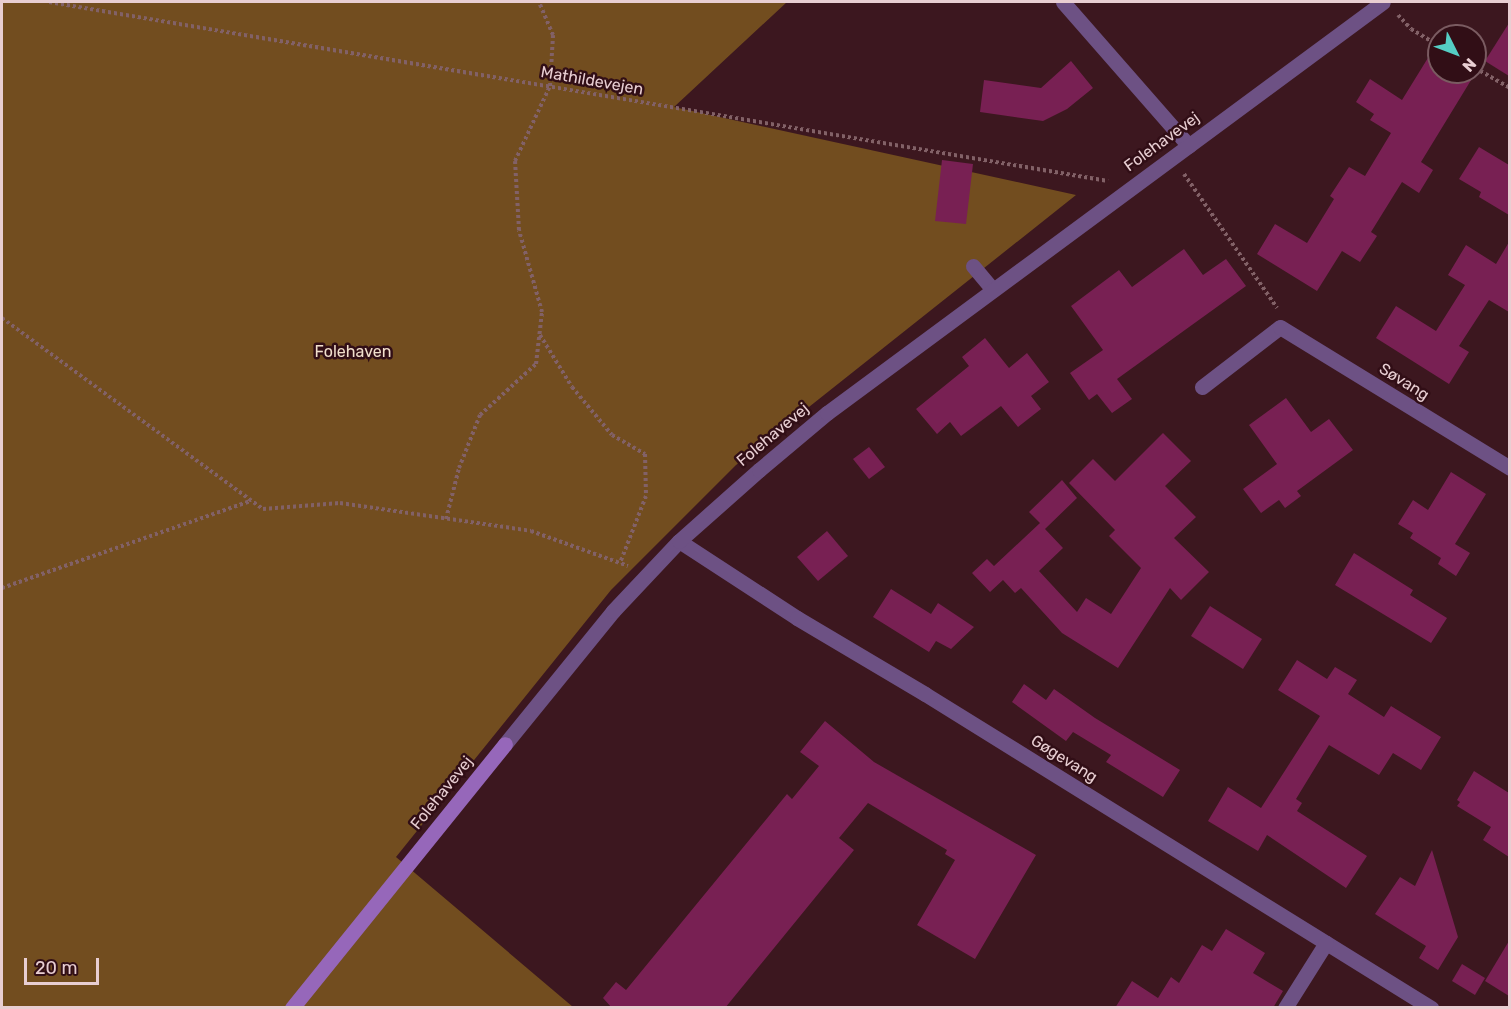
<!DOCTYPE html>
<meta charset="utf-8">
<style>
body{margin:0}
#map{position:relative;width:1511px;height:1009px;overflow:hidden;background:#3c171f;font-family:Rubik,sans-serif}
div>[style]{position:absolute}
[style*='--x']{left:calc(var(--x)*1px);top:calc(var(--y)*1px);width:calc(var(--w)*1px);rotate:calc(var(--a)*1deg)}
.forest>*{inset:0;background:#724d1f}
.building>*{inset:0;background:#782053}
.path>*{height:4px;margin-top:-2px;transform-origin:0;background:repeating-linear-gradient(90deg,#826167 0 3px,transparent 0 6px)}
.street>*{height:15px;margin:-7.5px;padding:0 7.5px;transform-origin:7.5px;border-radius:7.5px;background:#6d5184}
.secondary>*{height:15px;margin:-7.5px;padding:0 7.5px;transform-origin:7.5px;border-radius:7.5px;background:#9667ba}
span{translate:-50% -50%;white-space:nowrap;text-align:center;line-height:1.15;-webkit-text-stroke:5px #310e16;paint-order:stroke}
.street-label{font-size:16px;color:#e8ced2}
.park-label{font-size:16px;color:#f1dfcc}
.frame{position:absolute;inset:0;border:3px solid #e8ced2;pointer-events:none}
.north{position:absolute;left:1427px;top:24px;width:60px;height:60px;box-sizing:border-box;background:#310e16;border:2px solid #7a5b61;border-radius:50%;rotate:132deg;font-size:16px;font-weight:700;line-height:24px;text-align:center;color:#e8ced2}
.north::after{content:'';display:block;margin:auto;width:21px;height:27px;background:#55cec5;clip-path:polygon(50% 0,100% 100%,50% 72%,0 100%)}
.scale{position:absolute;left:24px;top:958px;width:75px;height:27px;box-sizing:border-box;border:3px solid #e8ced2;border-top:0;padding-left:8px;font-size:18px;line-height:21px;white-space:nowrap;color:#e8ced2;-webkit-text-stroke:4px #310e16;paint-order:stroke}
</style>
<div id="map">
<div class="forest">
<div style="clip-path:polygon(2px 2px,787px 2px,674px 107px,1076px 195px,736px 465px,611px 590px,396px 857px,573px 1007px,2px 1008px)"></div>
</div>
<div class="building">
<div style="clip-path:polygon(1509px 23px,1509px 76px,1485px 61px)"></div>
<div style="clip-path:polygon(1439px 40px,1439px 72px,1476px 72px,1421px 162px,1433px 170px,1419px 193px,1402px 182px,1371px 232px,1377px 236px,1360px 262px,1342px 251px,1317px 291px,1257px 254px,1275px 224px,1307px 243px,1334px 199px,1330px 196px,1349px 167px,1365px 176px,1391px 133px,1370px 120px,1374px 114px,1356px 102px,1370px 79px,1402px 100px)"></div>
<div style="clip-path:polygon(1071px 61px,1093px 88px,1067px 109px,1043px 121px,980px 112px,984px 80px,1041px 88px)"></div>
<div style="clip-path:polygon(1479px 147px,1509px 165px,1509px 215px,1479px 197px,1481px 192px,1459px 179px)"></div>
<div style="clip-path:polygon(942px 160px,973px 164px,966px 224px,935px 221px)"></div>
<div style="clip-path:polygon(1509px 242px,1509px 312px,1489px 300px,1459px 346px,1469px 352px,1449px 384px,1376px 338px,1396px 306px,1436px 331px,1465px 285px,1448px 275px,1466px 245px,1496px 264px)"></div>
<div style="clip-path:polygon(1184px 249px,1203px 275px,1226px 259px,1246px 286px,1117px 379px,1132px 399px,1112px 413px,1097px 394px,1089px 400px,1070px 373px,1103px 350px,1071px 306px,1119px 270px,1132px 287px)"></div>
<div style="clip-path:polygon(985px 338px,1009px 368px,1027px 353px,1049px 382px,1031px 396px,1041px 409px,1018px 427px,1001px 406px,961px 436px,950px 422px,937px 434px,916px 409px,969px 366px,962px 357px)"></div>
<div style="clip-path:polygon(1286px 398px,1311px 432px,1329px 419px,1353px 450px,1297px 491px,1301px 496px,1285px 508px,1279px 500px,1261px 513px,1243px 489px,1277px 464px,1249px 425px)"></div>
<div style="clip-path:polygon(1163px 433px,1191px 461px,1165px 486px,1196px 517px,1174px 538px,1209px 572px,1181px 600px,1170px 588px,1118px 668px,1062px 633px,1021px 588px,1015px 593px,1003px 580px,990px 592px,972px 573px,987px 559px,994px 566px,1040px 523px,1029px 512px,1062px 480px,1077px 498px,1045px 529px,1063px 548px,1039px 571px,1077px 612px,1086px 598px,1111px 614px,1141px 568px,1109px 536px,1115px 530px,1069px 483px,1093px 459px,1115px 481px)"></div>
<div style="clip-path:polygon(869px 447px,885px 467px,869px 479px,853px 459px)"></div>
<div style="clip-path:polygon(1451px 472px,1486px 494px,1455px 544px,1470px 553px,1456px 576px,1438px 564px,1441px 558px,1410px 538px,1413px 533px,1398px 524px,1413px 500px,1428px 510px)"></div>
<div style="clip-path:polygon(827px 531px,848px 556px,818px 581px,797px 557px)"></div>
<div style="clip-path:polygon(1354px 553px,1413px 590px,1410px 595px,1447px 618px,1431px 643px,1335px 585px)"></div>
<div style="clip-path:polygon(891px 589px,931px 614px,938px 603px,974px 627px,951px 649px,936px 641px,929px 652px,873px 617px)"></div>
<div style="clip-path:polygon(1210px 606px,1262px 639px,1243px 669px,1191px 636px)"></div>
<div style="clip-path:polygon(1297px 660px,1327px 679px,1335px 667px,1357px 680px,1348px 694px,1384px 717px,1391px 706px,1441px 737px,1421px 770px,1393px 753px,1379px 775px,1329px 745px,1296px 799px,1302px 803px,1297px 811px,1367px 856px,1346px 888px,1267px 835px,1258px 851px,1208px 821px,1228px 787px,1261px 808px,1320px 716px,1278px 690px)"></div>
<div style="clip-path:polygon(1024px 684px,1046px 700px,1054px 689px,1095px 718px,1180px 770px,1163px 797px,1106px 762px,1111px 755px,1073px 732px,1066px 741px,1012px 702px)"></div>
<div style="clip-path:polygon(825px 721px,874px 762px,1036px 855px,975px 959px,917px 925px,955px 860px,945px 854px,947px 850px,868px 803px,839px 838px,854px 850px,725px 1008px,612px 1008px,603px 998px,616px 982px,626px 990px,787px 794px,792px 799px,819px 766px,800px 752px)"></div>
<div style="clip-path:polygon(1474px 771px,1509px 793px,1509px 857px,1483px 840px,1491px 827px,1457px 806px,1460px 802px,1457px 800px)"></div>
<div style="clip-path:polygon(1432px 850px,1458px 937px,1438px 970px,1419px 958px,1426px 946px,1375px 914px,1400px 877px,1415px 886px)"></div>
<div style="clip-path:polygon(1226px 929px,1265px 953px,1253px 973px,1283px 991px,1273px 1008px,1115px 1008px,1132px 981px,1158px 998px,1171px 977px,1179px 983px,1202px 945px,1212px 951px)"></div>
<div style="clip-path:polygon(1509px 941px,1509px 996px,1485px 981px)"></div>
<div style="clip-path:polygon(1462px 964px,1485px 978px,1475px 995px,1452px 981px)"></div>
</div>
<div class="path">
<div style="--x:49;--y:2;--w:1074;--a:9.59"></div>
<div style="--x:1398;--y:15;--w:19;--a:47"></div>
<div style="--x:1411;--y:29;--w:33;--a:31"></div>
<div style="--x:1475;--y:68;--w:40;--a:29.7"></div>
<div style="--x:1184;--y:174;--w:163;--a:55.2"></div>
<div style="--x:2;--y:318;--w:323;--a:36.2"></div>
<div style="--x:263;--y:509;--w:77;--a:-4.5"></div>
<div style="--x:340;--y:503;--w:193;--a:8.3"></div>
<div style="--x:531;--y:531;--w:103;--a:19.8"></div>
<div style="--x:540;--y:335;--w:61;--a:58.4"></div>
<div style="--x:572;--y:387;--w:62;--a:50.2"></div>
<div style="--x:612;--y:435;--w:38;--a:30"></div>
<div style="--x:645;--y:454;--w:42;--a:88.6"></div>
<div style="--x:646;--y:496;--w:72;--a:111.2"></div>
<div style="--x:446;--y:519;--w:53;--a:-75.7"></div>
<div style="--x:459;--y:468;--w:57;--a:-68.4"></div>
<div style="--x:480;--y:415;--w:76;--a:-42.3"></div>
<div style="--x:536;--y:364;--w:52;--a:-83.4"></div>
<div style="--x:542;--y:312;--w:85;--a:-105.7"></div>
<div style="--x:519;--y:230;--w:69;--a:-93.3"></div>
<div style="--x:515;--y:161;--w:83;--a:-65"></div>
<div style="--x:550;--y:86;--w:51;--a:-86.6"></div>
<div style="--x:553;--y:35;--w:36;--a:-113"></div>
<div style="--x:2;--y:588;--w:264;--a:-19.3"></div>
</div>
<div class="street">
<div style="--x:1063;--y:2;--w:191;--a:48.8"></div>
<div style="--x:973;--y:266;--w:31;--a:50"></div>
<div style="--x:1202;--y:387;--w:98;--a:-37.6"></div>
<div style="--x:1280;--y:327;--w:270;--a:31.5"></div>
<div style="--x:679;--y:541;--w:141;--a:33.1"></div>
<div style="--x:797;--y:618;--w:149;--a:30.7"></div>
<div style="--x:925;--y:694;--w:596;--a:31.82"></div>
<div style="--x:505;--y:744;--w:171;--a:-50.9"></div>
<div style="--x:613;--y:611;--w:96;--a:-46.7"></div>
<div style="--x:679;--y:541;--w:107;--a:-41.6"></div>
<div style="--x:759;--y:470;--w:89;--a:-40"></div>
<div style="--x:827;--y:413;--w:691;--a:-36.47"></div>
<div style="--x:1285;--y:1008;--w:77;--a:-57.8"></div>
</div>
<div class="secondary">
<div style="--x:292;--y:1008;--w:339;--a:-51.1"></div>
</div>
<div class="street-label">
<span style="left:592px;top:81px;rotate:10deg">Mathildevejen</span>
<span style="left:1162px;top:142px;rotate:-36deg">Folehavevej</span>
<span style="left:1404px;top:382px;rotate:32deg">Søvang</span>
<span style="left:773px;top:435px;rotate:-40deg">Folehavevej</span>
<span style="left:1064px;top:759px;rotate:32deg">Gøgevang</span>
<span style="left:442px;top:793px;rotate:-51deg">Folehavevej</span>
</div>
<div class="park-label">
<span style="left:353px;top:352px">Folehaven</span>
</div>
<div class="frame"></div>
<div class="north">N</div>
<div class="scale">20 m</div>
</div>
